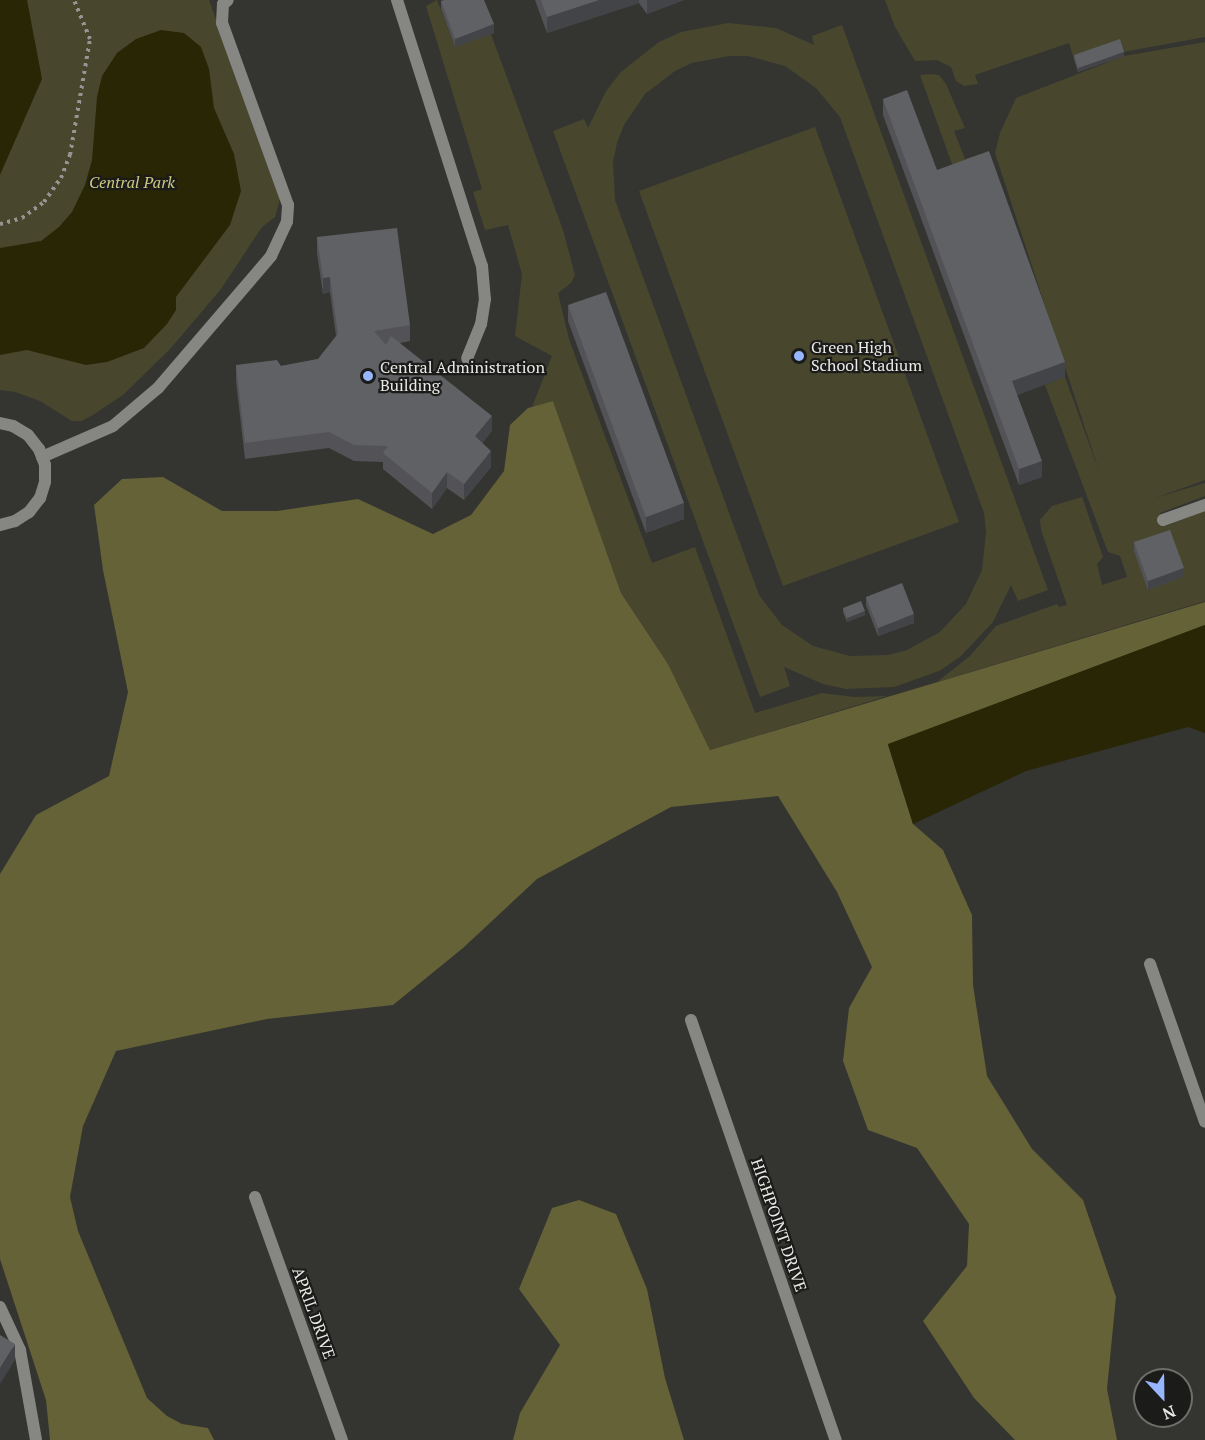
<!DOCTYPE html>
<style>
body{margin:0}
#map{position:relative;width:1205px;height:1440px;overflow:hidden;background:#343431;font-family:"PT Serif",serif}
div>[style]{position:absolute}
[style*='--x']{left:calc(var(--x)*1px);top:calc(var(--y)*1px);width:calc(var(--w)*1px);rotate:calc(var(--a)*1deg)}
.green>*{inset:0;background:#48472e}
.forest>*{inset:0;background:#646236}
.water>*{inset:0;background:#282604}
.path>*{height:4px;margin-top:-2px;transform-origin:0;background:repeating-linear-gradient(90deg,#959693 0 3px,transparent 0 7.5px)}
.service>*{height:12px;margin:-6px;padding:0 6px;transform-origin:6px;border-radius:6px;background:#868682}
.minor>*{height:12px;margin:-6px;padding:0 6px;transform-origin:6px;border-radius:6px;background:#868682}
.wall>*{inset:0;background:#535357}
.shaded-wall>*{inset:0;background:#434447}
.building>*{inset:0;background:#606165}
.dots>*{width:16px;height:16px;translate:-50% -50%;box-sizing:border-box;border:3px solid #1b1b1a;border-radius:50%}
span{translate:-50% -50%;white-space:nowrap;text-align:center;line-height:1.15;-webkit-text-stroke:4.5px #1b1b1a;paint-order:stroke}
.park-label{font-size:16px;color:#cbc980;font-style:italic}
.poi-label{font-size:16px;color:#eaebe8}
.left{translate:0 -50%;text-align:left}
.street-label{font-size:16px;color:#eaebe8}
.north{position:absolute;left:1133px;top:1368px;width:60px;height:60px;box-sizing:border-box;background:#1b1b1a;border:2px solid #6e6e6c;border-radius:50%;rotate:158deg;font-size:16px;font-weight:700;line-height:24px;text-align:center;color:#eaebe8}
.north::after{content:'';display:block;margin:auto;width:21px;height:27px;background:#96b6fd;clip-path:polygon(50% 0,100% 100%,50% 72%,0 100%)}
</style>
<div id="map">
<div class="green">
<div style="clip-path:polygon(0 0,209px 0,280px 199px,275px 217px,262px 227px,221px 289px,171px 348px,123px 395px,93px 415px,81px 421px,72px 421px,40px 401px,15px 392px,0 390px)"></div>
<div style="clip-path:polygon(437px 0,455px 47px,491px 34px,563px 230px,575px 275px,571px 283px,558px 293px,569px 339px,652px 563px,695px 547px,755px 713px,822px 693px,854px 697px,887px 696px,710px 750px,668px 664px,621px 593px,553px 401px,532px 407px,552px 356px,515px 336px,522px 274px,508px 225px,485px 230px,473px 192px,482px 189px,426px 6px)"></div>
<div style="clip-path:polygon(885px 0,1205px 0,1205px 37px,1123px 52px,1120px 43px,1074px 59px,1069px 43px,975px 75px,978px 84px,964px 86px,956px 81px,951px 67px,937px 60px,915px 61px,895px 27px)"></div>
<div style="clip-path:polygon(evenodd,728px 23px,776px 28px,814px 45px,812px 36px,842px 25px,1048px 590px,1018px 601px,1011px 585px,993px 622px,960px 657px,939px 671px,894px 687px,846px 689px,823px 684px,784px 667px,790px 686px,760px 697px,553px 131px,584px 119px,588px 128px,606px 91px,621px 72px,659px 42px,681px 32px,728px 23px,729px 56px,748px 56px,785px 66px,816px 88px,840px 117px,984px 513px,986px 532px,982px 570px,966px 604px,940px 632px,907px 650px,888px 655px,850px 656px,813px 646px,782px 625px,759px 595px,615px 200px,613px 162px,617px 143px,624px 125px,645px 94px,675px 71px,692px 63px,729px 56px)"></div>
<div style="clip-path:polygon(evenodd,1205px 42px,1205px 480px,1155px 498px,1205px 483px,1205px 496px,1160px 513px,1166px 526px,1205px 511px,1205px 601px,937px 682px,970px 656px,996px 626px,1057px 604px,1059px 607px,1067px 605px,1041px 530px,1040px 520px,1052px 506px,1082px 497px,1103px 557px,1097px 564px,1102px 585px,1127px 577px,1120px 556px,1108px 552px,1045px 385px,1065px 377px,1100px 474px,995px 153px,1000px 133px,1016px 98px,1124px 56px,1205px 42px,1134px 551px,1184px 576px,1149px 589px,1134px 551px)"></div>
<div style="clip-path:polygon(931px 74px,939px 75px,946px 84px,965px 128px,954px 131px,965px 159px,980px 154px,985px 168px,957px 178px,920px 75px)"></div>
<div style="clip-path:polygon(815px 127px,959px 522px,783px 586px,639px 191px)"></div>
</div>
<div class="forest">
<div style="clip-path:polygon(553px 401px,621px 593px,668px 664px,710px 750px,1205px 602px,1205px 625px,888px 745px,913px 824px,943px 850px,972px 915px,973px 985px,987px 1076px,1032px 1149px,1083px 1200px,1116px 1297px,1107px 1389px,1117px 1440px,1015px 1440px,974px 1398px,923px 1321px,967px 1266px,969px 1224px,917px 1148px,868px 1130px,843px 1061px,849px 1008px,872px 967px,837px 892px,778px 796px,671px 807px,537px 879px,463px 948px,393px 1005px,267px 1019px,116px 1051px,83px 1126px,70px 1197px,78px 1231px,147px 1398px,167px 1416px,182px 1424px,208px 1428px,214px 1440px,50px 1440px,46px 1400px,0 1259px,0 874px,36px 815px,109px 776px,128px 692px,103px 570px,94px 505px,122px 479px,163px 477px,222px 511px,277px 511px,358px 499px,433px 534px,471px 515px,504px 471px,510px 425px,528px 408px)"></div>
<div style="clip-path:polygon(579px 1200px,616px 1214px,647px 1289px,665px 1378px,684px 1440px,513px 1440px,520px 1413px,560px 1345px,519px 1289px,552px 1208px)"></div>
</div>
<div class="water">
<div style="clip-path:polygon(0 0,27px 0,42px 79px,0 175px)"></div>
<div style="clip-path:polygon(161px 30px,184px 33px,201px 47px,209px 69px,214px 108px,234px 154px,241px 191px,230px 225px,176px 297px,176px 310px,167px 324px,144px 348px,107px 362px,86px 365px,27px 350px,0 355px,0 248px,41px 241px,59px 227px,72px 212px,85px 185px,92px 160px,97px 97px,102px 76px,117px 53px,136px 39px)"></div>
<div style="clip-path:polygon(1205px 625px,1205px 733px,1188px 727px,1026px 771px,913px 824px,888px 744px)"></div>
</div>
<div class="path">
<div style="--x:0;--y:224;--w:23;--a:-15"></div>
<div style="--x:22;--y:218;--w:27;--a:-36"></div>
<div style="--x:44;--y:202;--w:29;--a:-55"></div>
<div style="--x:61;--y:178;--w:25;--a:-69"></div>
<div style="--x:70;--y:155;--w:118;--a:-80.2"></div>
<div style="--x:90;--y:39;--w:42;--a:-112.3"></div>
</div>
<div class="service">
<div style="--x:397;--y:0;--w:279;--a:72.3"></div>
<div style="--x:482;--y:266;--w:33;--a:85"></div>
<div style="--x:485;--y:299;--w:25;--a:99"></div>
<div style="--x:481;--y:324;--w:37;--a:112"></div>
<div style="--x:42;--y:457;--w:77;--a:-23.6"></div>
<div style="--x:113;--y:426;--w:59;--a:-40.2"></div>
<div style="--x:158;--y:388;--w:174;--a:-49.4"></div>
<div style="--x:271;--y:256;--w:38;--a:-65"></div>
<div style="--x:287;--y:221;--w:16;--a:-86"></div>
<div style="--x:288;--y:205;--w:194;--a:-109.9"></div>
<div style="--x:222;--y:23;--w:19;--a:-87"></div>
<div style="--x:223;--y:4;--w:6;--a:-39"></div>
<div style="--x:1163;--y:520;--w:45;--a:-19.7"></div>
<div style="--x:0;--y:1307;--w:47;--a:65.1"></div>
<div style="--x:20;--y:1350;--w:91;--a:79.9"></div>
</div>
<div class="minor">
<div style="--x:0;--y:423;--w:13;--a:13"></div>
<div style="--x:13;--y:426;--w:17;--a:31"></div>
<div style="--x:28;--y:435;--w:18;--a:52"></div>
<div style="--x:39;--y:449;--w:17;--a:69"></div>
<div style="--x:45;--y:465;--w:17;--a:90"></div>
<div style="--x:45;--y:482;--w:17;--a:107"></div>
<div style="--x:40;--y:498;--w:18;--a:128"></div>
<div style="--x:29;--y:512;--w:17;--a:147"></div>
<div style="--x:15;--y:521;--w:16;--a:165"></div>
<div style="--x:1150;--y:964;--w:167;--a:70.8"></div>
<div style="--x:691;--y:1020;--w:444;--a:71"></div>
<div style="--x:255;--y:1197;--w:258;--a:70.3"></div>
</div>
<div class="wall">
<div style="clip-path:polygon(535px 0,684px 0,647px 14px,639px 3px,547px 33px)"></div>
<div style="clip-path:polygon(441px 1px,494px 33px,455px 47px,441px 9px)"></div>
<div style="clip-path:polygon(1074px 55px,1124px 56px,1078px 72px,1074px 59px)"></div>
<div style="clip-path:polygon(883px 99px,937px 170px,1065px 377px,1017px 395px,1042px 477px,1019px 485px,883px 115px)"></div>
<div style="clip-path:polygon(317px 237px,410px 325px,410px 341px,400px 343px,492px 431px,482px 443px,491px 467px,464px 500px,447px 488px,432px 509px,383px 469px,383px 462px,354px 461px,329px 448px,245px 459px,236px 381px,236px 365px,281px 366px,318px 359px,336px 336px,330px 292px,323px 294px,317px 253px)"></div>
<div style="clip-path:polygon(568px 305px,684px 519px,646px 533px,568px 321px)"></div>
<div style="clip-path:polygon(1134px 542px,1184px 576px,1148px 590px,1134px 551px)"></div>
<div style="clip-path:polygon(866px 597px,914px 623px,878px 636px,866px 605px)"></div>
<div style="clip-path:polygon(843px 608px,865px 615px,847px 622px,843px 612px)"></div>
</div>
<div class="shaded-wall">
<div style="clip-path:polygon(599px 0,639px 0,639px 3px,547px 33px,547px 17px)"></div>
<div style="clip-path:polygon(647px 0,684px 0,647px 14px)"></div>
<div style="clip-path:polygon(494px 24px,494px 33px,455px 47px,455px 39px)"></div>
<div style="clip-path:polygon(1124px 52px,1124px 56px,1078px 72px,1078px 68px)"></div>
<div style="clip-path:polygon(330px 277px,330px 292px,323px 294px,323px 278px)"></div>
<div style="clip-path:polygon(1065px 362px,1065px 377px,1012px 397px,1012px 381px)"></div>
<div style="clip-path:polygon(492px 416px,492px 431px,475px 452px,475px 436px)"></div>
<div style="clip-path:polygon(491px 451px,491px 467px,464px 500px,464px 484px)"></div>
<div style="clip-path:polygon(1042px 461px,1042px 477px,1019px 485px,1019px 469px)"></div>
<div style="clip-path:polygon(447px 472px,447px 488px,432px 509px,432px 493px)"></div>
<div style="clip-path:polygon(684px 503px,684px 519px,646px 533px,646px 517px)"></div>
<div style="clip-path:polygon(1184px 568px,1184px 576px,1148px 590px,1148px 581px)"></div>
<div style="clip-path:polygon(865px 611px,865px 615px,847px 622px,847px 618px)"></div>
<div style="clip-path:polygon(914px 614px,914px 623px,878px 636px,878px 628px)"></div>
<div style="clip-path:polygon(15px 1344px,15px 1360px,0 1384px,0 1368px)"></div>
</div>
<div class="building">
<div style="clip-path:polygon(444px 0,484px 0,494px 24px,455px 39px,441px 1px)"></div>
<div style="clip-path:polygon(541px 0,599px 0,547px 17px)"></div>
<div style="clip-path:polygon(1120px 39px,1124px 52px,1078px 68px,1074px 55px)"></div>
<div style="clip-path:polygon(907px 90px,937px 170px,989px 151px,1065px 362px,1012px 381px,1042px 461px,1019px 469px,883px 99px)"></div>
<div style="clip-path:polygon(397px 228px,410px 325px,374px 331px,386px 345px,391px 336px,492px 416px,475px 436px,491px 451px,464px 484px,447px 472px,432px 493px,383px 453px,388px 446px,354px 445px,329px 432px,245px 443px,236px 365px,277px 360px,281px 366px,318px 359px,338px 334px,330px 277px,323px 278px,317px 237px)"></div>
<div style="clip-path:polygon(606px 292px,684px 503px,646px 517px,568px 305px)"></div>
<div style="clip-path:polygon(1170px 530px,1184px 568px,1148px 581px,1134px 542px)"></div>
<div style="clip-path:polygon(902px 583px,914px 614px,878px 628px,866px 597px)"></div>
<div style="clip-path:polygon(861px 601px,865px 611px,847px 618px,843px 608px)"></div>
<div style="clip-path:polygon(0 1335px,15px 1344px,0 1368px)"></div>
</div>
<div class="dots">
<div style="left:799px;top:356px;background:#96b6fd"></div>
<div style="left:368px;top:376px;background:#96b6fd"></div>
</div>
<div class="park-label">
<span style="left:132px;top:182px">Central Park</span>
</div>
<div class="poi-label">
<span class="left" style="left:811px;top:356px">Green High<br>School Stadium</span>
<span class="left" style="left:380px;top:376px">Central Administration<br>Building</span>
</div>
<div class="street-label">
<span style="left:779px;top:1225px;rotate:71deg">HIGHPOINT DRIVE</span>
<span style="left:314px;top:1313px;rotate:70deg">APRIL DRIVE</span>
</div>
<div class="north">N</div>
</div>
